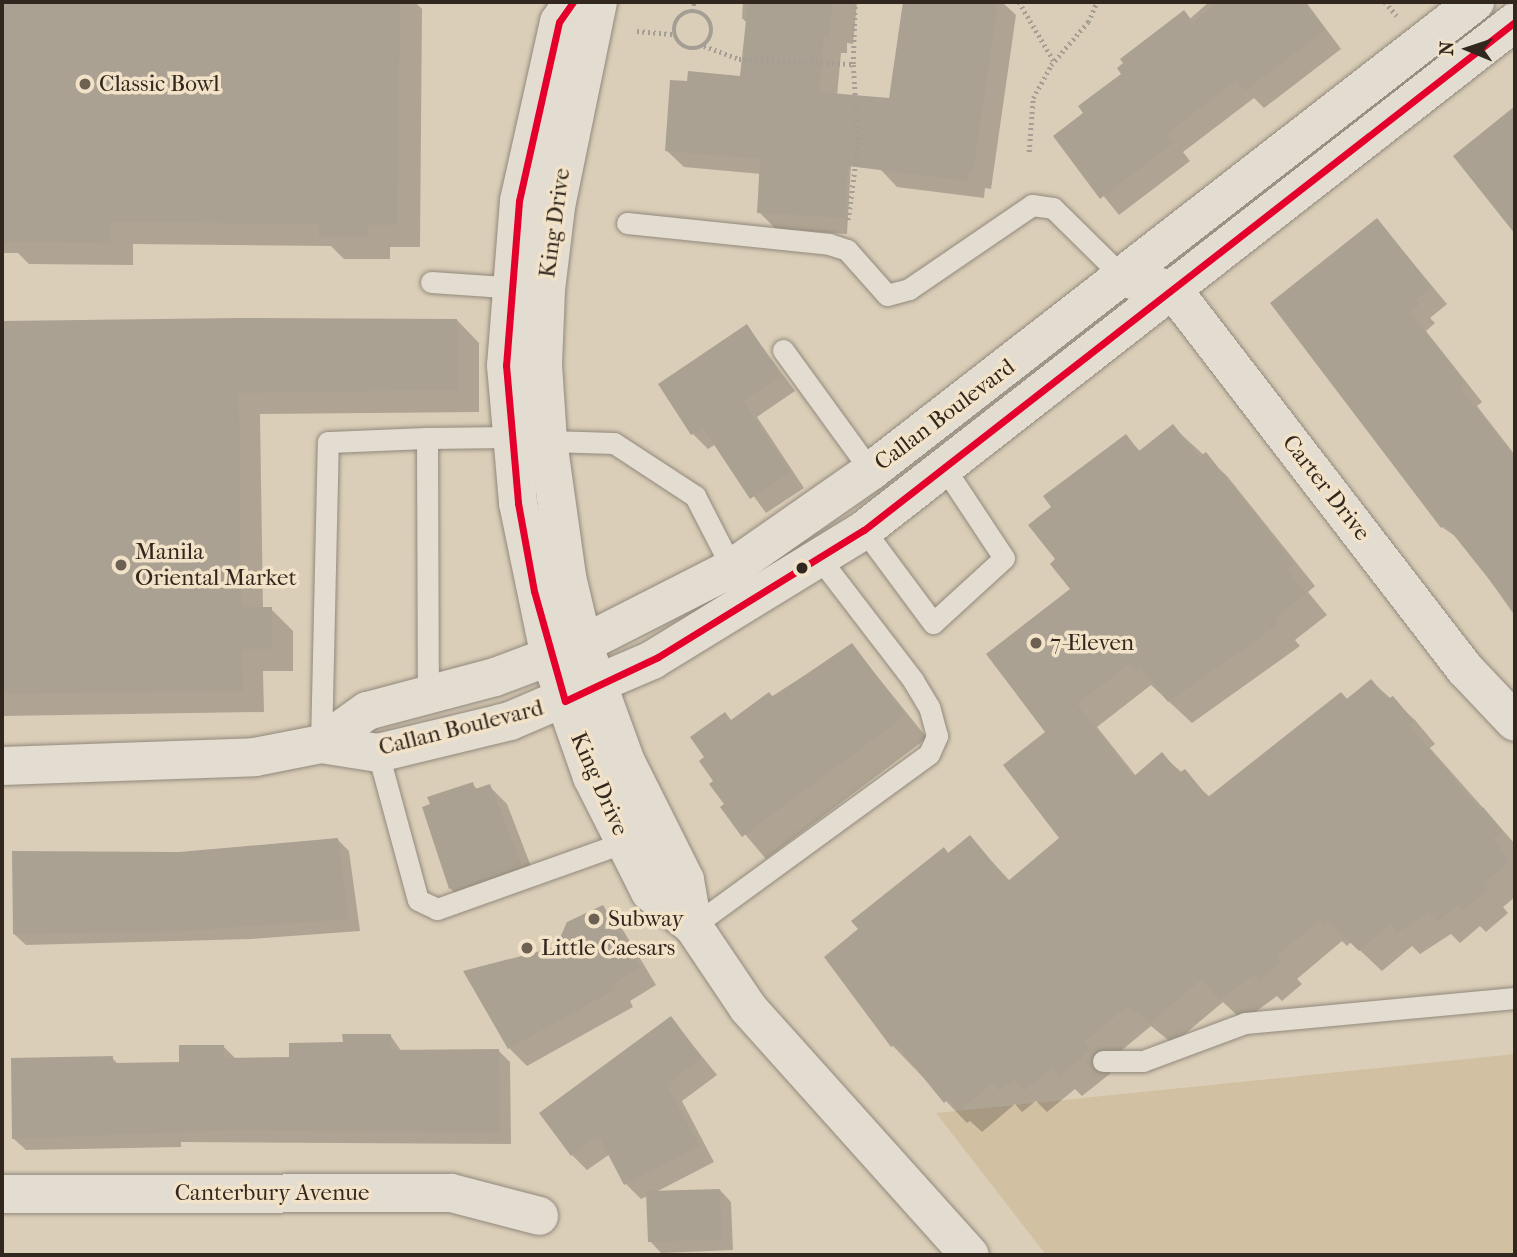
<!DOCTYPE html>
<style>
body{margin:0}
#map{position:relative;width:1517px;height:1257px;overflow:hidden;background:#dbceb8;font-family:"IM FELL French Canon",serif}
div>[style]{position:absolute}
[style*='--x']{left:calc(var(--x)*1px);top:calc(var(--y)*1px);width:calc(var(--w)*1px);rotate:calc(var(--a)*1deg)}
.green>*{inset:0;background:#d2c0a3}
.shadow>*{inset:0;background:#0003}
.building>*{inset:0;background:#aba193}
.path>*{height:4.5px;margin-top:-2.25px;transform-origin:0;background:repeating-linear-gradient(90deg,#a49e95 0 2px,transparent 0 5.5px)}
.path>.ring{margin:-2.25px;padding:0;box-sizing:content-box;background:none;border:4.5px solid #a49e95;border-radius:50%}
.roads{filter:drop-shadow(0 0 2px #92897c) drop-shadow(0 0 2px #92897c)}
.service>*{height:21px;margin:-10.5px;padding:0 10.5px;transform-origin:10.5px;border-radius:10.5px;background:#e3dcd1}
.minor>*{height:38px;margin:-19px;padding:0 19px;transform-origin:19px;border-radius:19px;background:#e3dcd1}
.tertiary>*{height:38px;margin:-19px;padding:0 19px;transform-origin:19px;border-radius:19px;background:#e3dcd1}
.bus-1>*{height:7px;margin:-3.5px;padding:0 3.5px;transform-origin:3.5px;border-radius:3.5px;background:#e4002b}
.dots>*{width:19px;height:19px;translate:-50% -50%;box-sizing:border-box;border:4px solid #f1e2c8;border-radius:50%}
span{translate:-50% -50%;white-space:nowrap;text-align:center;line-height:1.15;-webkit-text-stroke:7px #f1e2c8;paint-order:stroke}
.poi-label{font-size:23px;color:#32271e}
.left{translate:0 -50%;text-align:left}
.street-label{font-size:23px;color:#32271e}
.frame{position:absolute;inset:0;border:4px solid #32271e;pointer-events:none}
.north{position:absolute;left:1433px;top:14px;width:70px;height:70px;-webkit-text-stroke:5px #f1e2c8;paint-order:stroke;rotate:272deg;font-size:19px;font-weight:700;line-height:28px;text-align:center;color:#32271e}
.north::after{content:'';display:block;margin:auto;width:24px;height:32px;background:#32271e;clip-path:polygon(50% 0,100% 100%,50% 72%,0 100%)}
</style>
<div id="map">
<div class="green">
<div style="clip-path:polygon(1515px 1054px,1515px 1255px,1046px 1255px,936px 1113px)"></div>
</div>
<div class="shadow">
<div style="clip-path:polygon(2px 2px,415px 2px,422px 9px,420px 247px,390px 247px,390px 259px,344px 259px,331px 246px,133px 244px,133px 265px,29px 264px,18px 253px,2px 253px)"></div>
<div style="clip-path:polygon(743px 2px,857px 2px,853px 44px,847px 43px,847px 53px,841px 53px,837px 96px,854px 113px,847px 234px,776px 229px,759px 212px,761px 174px,684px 167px,666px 150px,689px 83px,741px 78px,747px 23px,742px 18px)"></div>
<div style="clip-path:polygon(905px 2px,1002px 2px,1016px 15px,991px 189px,985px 188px,984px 198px,897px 187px,880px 169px)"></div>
<div style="clip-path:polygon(1209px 2px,1306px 2px,1341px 49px,1264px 108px,1254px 98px,1183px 152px,1190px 161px,1119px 215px,1056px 137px)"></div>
<div style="clip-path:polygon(1510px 113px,1515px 118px,1515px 231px,1456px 156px)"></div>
<div style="clip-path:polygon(1377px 220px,1447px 304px,1430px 318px,1435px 323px,1426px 331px,1482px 402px,1477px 406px,1515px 455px,1515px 616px,1462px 541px,1442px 527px)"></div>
<div style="clip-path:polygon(457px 320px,479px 343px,479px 412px,260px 414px,263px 609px,271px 609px,293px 631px,293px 671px,263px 671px,264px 712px,2px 716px,2px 323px)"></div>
<div style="clip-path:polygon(747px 326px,795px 391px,757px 417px,804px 488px,766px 513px,716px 444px,708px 449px,693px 434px,660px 385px)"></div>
<div style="clip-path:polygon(1173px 427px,1227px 476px,1315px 586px,1308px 592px,1327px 615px,1295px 640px,1300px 646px,1192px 723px,1151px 685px,1097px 727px,1136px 776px,1162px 755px,1211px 798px,1371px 681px,1415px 720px,1435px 744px,1430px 748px,1515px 844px,1515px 897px,1503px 907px,1508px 913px,1486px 932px,1480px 926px,1460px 943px,1451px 934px,1420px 954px,1412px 946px,1382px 971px,1351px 942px,1347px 946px,1342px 941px,1297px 979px,1302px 984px,1282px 1001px,1277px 996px,1243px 1021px,1223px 1002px,1173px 1044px,1151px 1026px,1104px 1065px,1111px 1073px,1082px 1096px,1075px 1089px,1047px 1112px,1036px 1101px,1022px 1112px,1015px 1104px,982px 1132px,970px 1121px,967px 1123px,893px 1046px,860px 930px,970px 838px,1010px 881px,1061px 838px,1048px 733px,1072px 590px,1058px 559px,1054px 507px,1126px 437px,1141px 452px)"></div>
<div style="clip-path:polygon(852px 645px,927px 738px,766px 859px,723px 808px,726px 805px,716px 781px,732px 722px)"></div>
<div style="clip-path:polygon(472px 784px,478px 790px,489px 786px,507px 804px,537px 882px,468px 906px,450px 888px,432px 805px)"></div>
<div style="clip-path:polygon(338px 840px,349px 851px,360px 931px,251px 939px,26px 945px,14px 934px,179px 854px)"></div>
<div style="clip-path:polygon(603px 907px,620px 925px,656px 985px,630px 1001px,633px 1007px,527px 1066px,509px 1048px,558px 949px)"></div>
<div style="clip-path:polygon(671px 1018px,717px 1075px,682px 1101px,714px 1162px,654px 1193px,720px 1190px,731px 1202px,733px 1250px,661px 1253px,650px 1241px,648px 1196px,641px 1199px,626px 1184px,610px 1154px,587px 1170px,572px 1155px)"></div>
<div style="clip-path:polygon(390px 1035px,402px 1052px,498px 1050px,510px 1062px,511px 1144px,181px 1142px,181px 1147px,26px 1150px,14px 1139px,112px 1058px,119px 1065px,181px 1064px,223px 1046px,235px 1058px,291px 1059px)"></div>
</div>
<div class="building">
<div style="clip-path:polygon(2px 2px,400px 2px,397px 225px,368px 225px,368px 237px,319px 237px,319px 224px,111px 222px,111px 243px,4px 242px)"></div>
<div style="clip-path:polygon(748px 2px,832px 2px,830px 37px,824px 36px,819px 92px,889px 98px,903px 2px,998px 2px,973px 172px,968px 171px,967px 181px,848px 166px,845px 218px,757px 213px,760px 159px,665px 151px,670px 80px,687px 81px,688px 71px,740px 76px)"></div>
<div style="clip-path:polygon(1219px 2px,1304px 2px,1325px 30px,1245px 91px,1237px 80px,1167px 134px,1173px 143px,1100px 199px,1053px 136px,1083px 113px,1078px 106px,1121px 74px,1117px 68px,1123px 63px,1120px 59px,1184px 10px,1193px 22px)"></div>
<div style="clip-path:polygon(1515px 106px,1515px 234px,1453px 156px)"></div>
<div style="clip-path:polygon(1377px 218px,1432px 287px,1415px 300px,1419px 305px,1410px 313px,1467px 384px,1461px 389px,1515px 458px,1515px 612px,1445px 524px,1441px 528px,1270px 303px)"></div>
<div style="clip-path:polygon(238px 318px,457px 319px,458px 390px,239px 393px,241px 607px,272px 607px,272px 649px,242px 649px,243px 691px,2px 694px,2px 321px)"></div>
<div style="clip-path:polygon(747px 324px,781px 376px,743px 401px,790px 472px,750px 499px,703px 428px,691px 435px,658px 384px)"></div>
<div style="clip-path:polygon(1173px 424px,1199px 457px,1206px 452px,1294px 564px,1287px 569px,1306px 593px,1275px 618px,1279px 624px,1168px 702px,1141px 668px,1135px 672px,1129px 664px,1077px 704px,1133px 777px,1162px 752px,1179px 773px,1185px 769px,1208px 797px,1341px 692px,1347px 699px,1371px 679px,1388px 699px,1393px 696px,1414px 721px,1409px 725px,1480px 810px,1483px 807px,1503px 831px,1493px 839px,1510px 861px,1483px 884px,1487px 890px,1463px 911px,1458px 905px,1437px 922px,1429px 912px,1397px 933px,1390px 924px,1359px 951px,1328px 921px,1324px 925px,1319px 920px,1277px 956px,1282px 962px,1259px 980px,1254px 975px,1219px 1000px,1202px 979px,1150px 1023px,1128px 1006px,1084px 1042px,1091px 1050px,1059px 1076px,1053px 1067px,1024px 1091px,1014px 1079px,999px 1091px,993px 1083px,959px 1111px,948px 1099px,944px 1103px,896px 1044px,891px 1047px,824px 957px,858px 929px,851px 921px,944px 847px,948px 853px,970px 835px,1008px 881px,1059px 838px,1003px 765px,1045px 732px,986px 654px,1070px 589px,1050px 564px,1055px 559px,1028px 525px,1051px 507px,1043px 496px,1126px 434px,1139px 451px)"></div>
<div style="clip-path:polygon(852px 643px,906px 715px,742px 837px,720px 807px,724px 804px,709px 784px,713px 781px,699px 761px,704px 757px,690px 737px,725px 712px,731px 720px,769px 692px,773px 697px)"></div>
<div style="clip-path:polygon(473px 782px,475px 789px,490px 784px,521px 864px,449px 889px,422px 807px,430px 804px,427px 797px)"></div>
<div style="clip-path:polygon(338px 838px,349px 919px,171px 932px,13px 934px,12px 851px,179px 852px)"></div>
<div style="clip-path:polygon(603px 905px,640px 967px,614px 983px,616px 989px,508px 1049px,463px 971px,556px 947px,567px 922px)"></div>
<div style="clip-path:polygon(671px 1016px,702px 1058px,667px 1084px,699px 1146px,624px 1185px,598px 1135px,571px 1156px,539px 1113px)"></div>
<div style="clip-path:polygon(342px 1034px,391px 1034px,391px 1050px,499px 1049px,500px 1133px,235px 1130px,12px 1139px,11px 1058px,113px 1056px,113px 1063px,179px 1062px,179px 1045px,224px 1045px,224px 1058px,289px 1057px,289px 1043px,343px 1042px)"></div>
<div style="clip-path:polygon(720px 1189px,722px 1239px,648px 1242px,646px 1191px)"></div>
</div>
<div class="path">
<div style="--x:1019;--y:2;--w:69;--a:59.3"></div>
<div style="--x:1385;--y:2;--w:18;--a:49"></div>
<div style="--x:692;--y:11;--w:9;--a:-77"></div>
<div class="ring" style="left:674px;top:11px;width:33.5px;height:33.5px"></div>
<div style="--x:637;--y:31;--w:37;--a:5"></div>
<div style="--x:704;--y:46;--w:37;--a:20"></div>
<div style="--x:739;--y:59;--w:114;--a:2.5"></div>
<div style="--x:1029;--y:152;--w:54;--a:-85.8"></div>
<div style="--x:1033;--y:98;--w:38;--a:-61"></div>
<div style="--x:1051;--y:65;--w:57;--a:-49.3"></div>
<div style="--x:1088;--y:22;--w:22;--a:-66"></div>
<div style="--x:848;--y:220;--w:77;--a:-82.5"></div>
<div style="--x:858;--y:144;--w:80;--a:-93.6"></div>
<div style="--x:853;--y:64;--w:62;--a:-88.2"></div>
</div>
<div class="roads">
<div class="service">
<div style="--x:627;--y:223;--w:203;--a:5.9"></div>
<div style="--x:829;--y:244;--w:19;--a:18"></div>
<div style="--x:847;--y:250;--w:60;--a:48.4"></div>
<div style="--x:887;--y:295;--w:23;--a:-15"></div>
<div style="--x:909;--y:289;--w:149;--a:-34.3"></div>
<div style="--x:1032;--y:205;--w:21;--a:8"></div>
<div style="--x:1053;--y:208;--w:100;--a:44.6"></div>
<div style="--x:431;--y:282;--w:88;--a:3.9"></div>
<div style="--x:783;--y:350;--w:150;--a:54"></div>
<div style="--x:427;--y:438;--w:84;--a:-0.7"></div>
<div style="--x:548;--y:441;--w:66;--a:1.7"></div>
<div style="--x:614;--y:443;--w:97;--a:33.2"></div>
<div style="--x:695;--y:496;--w:81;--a:62.8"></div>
<div style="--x:864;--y:530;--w:116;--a:53.4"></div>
<div style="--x:933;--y:623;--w:96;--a:-42.5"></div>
<div style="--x:1004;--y:558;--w:107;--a:-123.5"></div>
<div style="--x:321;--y:744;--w:302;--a:-88.7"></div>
<div style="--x:328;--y:442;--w:99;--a:-2.3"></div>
<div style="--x:427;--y:438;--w:257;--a:89.8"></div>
<div style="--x:378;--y:753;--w:152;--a:74.8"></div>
<div style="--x:418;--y:900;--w:21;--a:25"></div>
<div style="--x:437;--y:909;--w:200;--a:-19.6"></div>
<div style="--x:693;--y:926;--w:292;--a:-36.1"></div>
<div style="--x:929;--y:754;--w:20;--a:-66"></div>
<div style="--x:937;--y:736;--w:30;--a:-105"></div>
<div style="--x:929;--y:707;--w:31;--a:-121"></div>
<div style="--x:913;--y:680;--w:153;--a:-127.5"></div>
<div style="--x:1103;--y:1061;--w:40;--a:0"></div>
<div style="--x:1143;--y:1061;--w:109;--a:-20.4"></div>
<div style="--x:1245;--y:1023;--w:271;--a:-5.3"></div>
</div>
<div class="minor">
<div style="--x:1124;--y:278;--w:50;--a:13.8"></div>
<div style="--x:1173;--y:290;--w:480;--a:52.4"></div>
<div style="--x:1466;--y:670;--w:71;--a:46.7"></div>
<div style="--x:2;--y:1194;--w:449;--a:-0.1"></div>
<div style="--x:451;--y:1193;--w:91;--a:14.6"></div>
</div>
<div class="tertiary">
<div style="--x:573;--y:2;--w:24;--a:125"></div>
<div style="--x:559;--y:22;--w:183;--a:102.6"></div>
<div style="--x:519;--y:201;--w:165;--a:94.5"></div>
<div style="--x:506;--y:365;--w:139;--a:85"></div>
<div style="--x:518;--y:503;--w:157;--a:78.3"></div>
<div style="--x:550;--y:657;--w:127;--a:70.7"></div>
<div style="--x:592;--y:777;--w:129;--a:63.2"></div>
<div style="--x:650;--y:892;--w:55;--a:38.3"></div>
<div style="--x:693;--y:926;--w:99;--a:56.1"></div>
<div style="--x:748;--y:1008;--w:332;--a:48.1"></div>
<div style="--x:598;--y:2;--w:209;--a:101.6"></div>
<div style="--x:556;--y:207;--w:84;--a:96.9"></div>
<div style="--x:546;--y:290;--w:75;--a:92.3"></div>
<div style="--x:543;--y:365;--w:76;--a:86.2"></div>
<div style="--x:548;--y:441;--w:137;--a:82"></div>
<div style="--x:567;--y:577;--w:69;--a:76.6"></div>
<div style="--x:583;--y:644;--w:126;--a:70"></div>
<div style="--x:626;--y:762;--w:132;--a:63.4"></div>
<div style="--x:685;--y:880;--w:47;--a:80.1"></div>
<div style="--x:321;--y:744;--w:57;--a:-35.7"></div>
<div style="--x:367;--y:711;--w:132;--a:-14.9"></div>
<div style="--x:495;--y:677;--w:94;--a:-20.6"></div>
<div style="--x:583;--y:644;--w:167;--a:-27"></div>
<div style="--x:732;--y:568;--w:169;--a:-34.9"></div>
<div style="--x:871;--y:471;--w:765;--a:-37.83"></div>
<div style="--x:2;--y:766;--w:253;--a:-2"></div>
<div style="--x:255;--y:757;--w:67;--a:-11.1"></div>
<div style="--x:321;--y:744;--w:58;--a:9"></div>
<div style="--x:378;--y:753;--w:136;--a:-13.6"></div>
<div style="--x:510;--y:721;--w:155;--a:-23.2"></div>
<div style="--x:652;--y:660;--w:249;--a:-31.5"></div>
<div style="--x:864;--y:530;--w:826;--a:-37.97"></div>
</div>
</div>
<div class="bus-1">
<div style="--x:573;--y:2;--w:24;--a:125"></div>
<div style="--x:559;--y:22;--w:183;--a:102.6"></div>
<div style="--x:519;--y:201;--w:165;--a:94.5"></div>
<div style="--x:506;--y:365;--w:139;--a:85"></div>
<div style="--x:518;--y:503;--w:89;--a:79.7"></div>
<div style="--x:534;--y:591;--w:114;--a:74.3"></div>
<div style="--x:565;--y:701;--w:103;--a:-25.3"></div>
<div style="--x:658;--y:657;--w:242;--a:-31.7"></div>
<div style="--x:864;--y:530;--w:826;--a:-37.97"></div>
</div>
<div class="dots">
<div style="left:85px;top:84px;background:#6d6154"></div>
<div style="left:121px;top:565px;background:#6d6154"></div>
<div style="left:802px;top:568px;background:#32271e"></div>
<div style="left:1036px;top:643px;background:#6d6154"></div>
<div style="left:594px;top:919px;background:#6d6154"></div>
<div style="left:527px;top:948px;background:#6d6154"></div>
</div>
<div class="poi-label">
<span class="left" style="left:99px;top:84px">Classic Bowl</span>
<span class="left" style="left:135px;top:565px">Manila<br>Oriental Market</span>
<span class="left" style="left:1050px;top:643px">7-Eleven</span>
<span class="left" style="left:608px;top:919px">Subway</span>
<span class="left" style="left:541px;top:948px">Little Caesars</span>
</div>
<div class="street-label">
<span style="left:555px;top:223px;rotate:-82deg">King Drive</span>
<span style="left:945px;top:415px;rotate:-37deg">Callan Boulevard</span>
<span style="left:1326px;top:488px;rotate:52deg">Carter Drive</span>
<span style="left:461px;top:728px;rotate:-14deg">Callan Boulevard</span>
<span style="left:599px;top:784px;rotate:66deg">King Drive</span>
<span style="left:272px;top:1193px">Canterbury Avenue</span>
</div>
<div class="frame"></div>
<div class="north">N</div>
</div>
